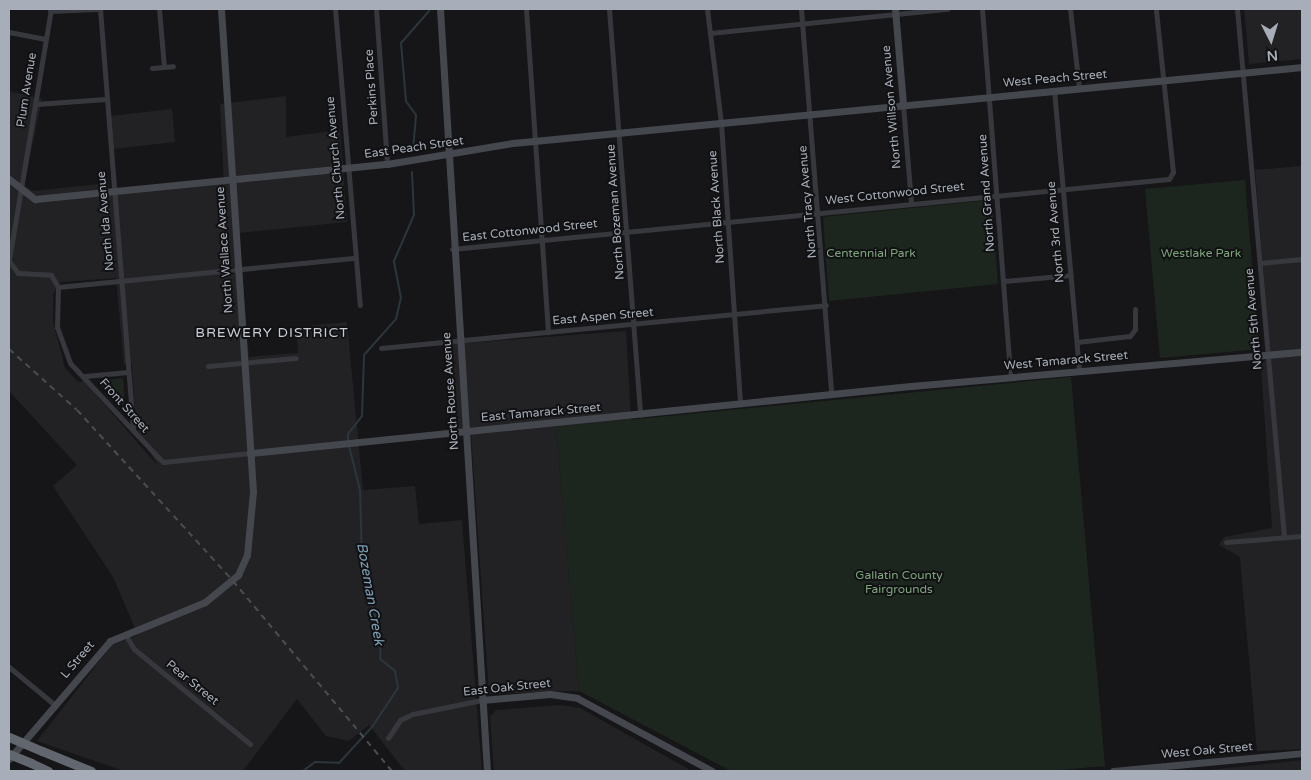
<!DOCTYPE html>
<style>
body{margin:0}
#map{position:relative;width:1311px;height:780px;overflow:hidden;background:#161618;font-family:"Varela Round",sans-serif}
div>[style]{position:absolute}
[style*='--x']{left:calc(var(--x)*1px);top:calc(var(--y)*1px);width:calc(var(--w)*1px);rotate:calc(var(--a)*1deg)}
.built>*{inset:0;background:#222225}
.green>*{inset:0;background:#1d261e}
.stream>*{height:2px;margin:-1px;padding:0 1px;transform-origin:1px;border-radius:1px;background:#2b363d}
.street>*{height:5px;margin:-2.5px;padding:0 2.5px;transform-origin:2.5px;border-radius:2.5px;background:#37383d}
.secondary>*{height:7px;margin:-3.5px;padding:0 3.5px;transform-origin:3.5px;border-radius:3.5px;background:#44474d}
.highway>*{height:9px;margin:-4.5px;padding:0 4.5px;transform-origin:4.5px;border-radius:4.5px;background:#62676f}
.rail>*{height:2px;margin-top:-1px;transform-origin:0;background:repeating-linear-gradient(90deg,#494c52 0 6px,transparent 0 11px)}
.highway-bridge>*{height:9px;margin:-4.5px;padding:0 4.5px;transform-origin:4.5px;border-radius:4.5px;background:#62676f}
span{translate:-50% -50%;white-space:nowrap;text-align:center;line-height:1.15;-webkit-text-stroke:4px #111113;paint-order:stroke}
.street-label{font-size:12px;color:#a7aeb9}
.park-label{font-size:12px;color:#7da57c}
.neighbourhood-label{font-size:14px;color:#c8cdd5;letter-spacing:1px}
.water-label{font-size:14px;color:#7ba0b6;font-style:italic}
.frame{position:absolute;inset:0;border:10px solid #a7aeb9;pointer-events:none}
.north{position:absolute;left:1246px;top:15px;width:50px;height:50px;-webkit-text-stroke:4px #111113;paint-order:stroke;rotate:175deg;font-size:14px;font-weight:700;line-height:20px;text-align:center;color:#a7aeb9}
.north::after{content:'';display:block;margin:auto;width:18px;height:22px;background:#a7aeb9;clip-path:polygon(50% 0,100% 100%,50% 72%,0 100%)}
</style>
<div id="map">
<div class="built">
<div style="clip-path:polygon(1244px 9px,1302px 9px,1302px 59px,1249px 64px)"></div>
<div style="clip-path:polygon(evenodd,9px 91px,42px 99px,24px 186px,34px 191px,108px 183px,109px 195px,224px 184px,220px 104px,286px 96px,286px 137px,340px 130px,347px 222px,239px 233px,249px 357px,298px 353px,296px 327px,347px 322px,363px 490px,415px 486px,419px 524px,462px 520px,482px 771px,405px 771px,369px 725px,349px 741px,326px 736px,297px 699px,243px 771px,124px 771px,37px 741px,112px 645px,138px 635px,113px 577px,53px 486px,77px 465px,9px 391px,9px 91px,116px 278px,124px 365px,132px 364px,136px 427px,158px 466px,84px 381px,78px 382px,65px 368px,53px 321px,53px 294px,61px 282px,116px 278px)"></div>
<div style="clip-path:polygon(172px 109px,175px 142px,113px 149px,110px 116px)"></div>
<div style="clip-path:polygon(1302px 166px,1302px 749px,1257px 751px,1240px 557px,1219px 545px,1224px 537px,1272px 528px,1261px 366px,1270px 350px,1255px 170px)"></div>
<div style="clip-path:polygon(626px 331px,631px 420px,556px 427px,579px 691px,489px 694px,471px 434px,458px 434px,452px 344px)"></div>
<div style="clip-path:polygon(560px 705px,580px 708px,692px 771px,494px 771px,490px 717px,496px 710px)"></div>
<div style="clip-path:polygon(1302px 760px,1302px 771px,1199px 771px)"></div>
</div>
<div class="green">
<div style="clip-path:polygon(1245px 180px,1259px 349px,1160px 358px,1145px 189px)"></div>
<div style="clip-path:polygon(992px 200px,998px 284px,829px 301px,823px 217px)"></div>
<div style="clip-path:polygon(1071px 377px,1105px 766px,1047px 771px,731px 771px,579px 691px,556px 427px)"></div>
<div style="clip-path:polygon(123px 378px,125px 404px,120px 406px,98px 381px)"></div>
</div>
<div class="stream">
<div style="--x:413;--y:150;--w:35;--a:-85"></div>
<div style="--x:416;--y:115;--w:17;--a:-126"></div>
<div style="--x:406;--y:101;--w:58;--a:-94.9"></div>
<div style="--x:401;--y:43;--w:43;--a:-48.8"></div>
<div style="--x:348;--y:441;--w:7;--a:-90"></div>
<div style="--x:348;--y:434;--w:23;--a:-52"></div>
<div style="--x:362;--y:416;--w:61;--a:-88.1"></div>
<div style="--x:364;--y:355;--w:48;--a:-48.4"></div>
<div style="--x:396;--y:319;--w:22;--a:-77"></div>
<div style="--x:401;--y:298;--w:38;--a:-101"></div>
<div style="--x:394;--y:261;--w:50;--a:-66.5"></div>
<div style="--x:414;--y:215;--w:43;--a:-92.7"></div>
<div style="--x:303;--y:771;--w:15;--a:-37"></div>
<div style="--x:315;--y:762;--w:24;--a:2"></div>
<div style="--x:339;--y:763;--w:49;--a:-47.5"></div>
<div style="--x:372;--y:727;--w:47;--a:-56.3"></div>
<div style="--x:398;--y:688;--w:17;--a:-100"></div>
<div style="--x:395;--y:671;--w:19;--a:-141"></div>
<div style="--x:380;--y:659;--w:20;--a:-87"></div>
<div style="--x:381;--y:639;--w:77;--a:-104.2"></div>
<div style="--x:362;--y:564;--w:74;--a:-91.5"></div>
<div style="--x:360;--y:490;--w:45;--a:-104"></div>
</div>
<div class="street">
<div style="--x:51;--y:9;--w:255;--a:99.5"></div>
<div style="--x:9;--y:261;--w:15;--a:53"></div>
<div style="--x:18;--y:273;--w:33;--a:3"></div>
<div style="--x:51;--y:275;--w:14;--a:60"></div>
<div style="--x:100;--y:9;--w:423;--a:85.5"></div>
<div style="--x:159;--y:9;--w:58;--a:85.1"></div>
<div style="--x:335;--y:9;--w:297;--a:85.2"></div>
<div style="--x:376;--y:9;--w:155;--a:85.9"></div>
<div style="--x:526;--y:9;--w:324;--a:86.1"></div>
<div style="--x:609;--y:9;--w:407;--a:85.6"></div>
<div style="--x:707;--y:9;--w:115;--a:83"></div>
<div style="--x:721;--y:123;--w:282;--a:86.1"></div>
<div style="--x:801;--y:9;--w:386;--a:85.5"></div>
<div style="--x:982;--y:9;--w:368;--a:85.6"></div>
<div style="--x:1070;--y:9;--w:80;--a:83.5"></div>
<div style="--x:1237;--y:9;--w:530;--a:84.91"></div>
<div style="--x:50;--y:11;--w:46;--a:-2.5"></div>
<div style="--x:9;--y:32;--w:37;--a:11"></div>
<div style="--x:710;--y:33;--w:239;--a:-5.8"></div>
<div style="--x:152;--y:68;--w:21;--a:-5"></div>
<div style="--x:1054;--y:90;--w:282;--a:84.9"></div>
<div style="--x:36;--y:104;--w:70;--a:-4.1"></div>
<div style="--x:903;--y:105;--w:98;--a:85.3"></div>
<div style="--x:452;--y:249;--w:720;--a:-5.58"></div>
<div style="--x:1169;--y:179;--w:8;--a:-60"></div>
<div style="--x:1173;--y:172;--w:164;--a:-96"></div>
<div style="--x:1260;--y:263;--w:42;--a:-5.4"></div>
<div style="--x:1004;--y:281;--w:67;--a:-5.1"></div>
<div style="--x:58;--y:287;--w:40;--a:91.4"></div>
<div style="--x:57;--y:327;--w:38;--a:70"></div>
<div style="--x:70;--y:363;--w:129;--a:46.9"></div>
<div style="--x:158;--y:457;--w:7;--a:45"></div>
<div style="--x:163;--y:462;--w:87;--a:-5.9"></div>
<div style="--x:58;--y:287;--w:299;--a:-5.6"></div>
<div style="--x:1077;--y:342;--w:53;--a:-6.5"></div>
<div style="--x:1130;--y:336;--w:9;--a:-54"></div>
<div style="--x:1135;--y:329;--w:20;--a:-90"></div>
<div style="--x:381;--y:348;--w:447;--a:-5.5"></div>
<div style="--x:208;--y:366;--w:88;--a:-5.2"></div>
<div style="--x:85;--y:376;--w:43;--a:-5.3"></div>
<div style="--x:1226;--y:542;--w:76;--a:-4.5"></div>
<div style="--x:125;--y:634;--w:17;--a:59"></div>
<div style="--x:134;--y:649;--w:150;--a:39.3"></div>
<div style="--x:9;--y:667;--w:60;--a:39.6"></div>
<div style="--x:388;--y:738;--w:22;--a:-56"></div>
<div style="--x:400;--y:720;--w:14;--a:-25"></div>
<div style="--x:413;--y:714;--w:70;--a:-11.5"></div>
</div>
<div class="secondary">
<div style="--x:440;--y:9;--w:763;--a:86.47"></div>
<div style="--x:895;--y:9;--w:96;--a:85.2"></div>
<div style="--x:9;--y:179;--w:33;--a:38"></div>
<div style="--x:35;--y:199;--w:354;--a:-5.7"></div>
<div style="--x:387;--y:164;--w:128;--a:-9.5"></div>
<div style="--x:513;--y:143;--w:793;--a:-5.5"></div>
<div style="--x:250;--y:453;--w:664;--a:-5.79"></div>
<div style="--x:911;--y:386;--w:392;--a:-5"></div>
<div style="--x:482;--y:700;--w:68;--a:-5"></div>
<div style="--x:550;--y:694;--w:27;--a:8"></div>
<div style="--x:577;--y:698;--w:153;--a:28.4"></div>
<div style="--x:9;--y:759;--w:155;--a:-49.4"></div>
<div style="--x:110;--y:641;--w:103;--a:-22.3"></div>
<div style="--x:205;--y:602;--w:43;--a:-39.3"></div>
<div style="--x:238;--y:575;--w:22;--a:-66"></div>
<div style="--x:247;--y:555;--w:64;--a:-84.6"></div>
<div style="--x:253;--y:491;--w:483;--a:-93.8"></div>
<div style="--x:1113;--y:771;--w:190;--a:-5.4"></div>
</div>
<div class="highway">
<div style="--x:42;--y:751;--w:53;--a:22.2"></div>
<div style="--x:31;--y:763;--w:19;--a:25"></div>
</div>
<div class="rail">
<div style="--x:9;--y:349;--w:91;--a:41.9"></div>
<div style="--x:77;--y:410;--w:231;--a:47.6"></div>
<div style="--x:233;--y:581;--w:248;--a:50.1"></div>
</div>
<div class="highway-bridge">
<div style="--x:9;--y:737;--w:36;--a:23"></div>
<div style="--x:9;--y:754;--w:24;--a:22"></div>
</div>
<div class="street-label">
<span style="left:1055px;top:79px;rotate:-5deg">West Peach Street</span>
<span style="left:372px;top:87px;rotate:-94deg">Perkins Place</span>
<span style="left:27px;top:90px;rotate:-81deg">Plum Avenue</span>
<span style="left:892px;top:107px;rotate:-95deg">North Willson Avenue</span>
<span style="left:414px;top:148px;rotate:-8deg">East Peach Street</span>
<span style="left:336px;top:158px;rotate:-95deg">North Church Avenue</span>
<span style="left:987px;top:193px;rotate:-94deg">North Grand Avenue</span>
<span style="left:895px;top:194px;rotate:-6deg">West Cottonwood Street</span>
<span style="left:808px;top:202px;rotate:-95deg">North Tracy Avenue</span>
<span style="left:717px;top:207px;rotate:-94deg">North Black Avenue</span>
<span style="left:616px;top:212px;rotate:-94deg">North Bozeman Avenue</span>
<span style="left:106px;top:221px;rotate:-95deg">North Ida Avenue</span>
<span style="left:530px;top:231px;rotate:-6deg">East Cottonwood Street</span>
<span style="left:1056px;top:232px;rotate:-95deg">North 3rd Avenue</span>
<span style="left:225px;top:250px;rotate:-94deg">North Wallace Avenue</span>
<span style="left:603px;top:317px;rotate:-5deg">East Aspen Street</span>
<span style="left:1254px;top:319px;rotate:-95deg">North 5th Avenue</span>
<span style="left:1066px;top:361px;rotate:-5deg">West Tamarack Street</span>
<span style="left:451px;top:391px;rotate:-94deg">North Rouse Avenue</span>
<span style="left:124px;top:406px;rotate:48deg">Front Street</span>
<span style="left:541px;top:413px;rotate:-5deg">East Tamarack Street</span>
<span style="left:78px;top:660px;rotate:-50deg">L Street</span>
<span style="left:192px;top:683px;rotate:39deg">Pear Street</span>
<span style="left:507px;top:688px;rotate:-6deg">East Oak Street</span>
<span style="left:1207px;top:751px;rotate:-5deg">West Oak Street</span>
</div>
<div class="park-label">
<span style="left:871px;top:254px">Centennial Park</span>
<span style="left:1201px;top:254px">Westlake Park</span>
<span style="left:899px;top:583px">Gallatin County<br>Fairgrounds</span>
</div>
<div class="neighbourhood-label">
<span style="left:272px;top:333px">BREWERY DISTRICT</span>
</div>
<div class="water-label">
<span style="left:370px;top:594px;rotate:80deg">Bozeman Creek</span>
</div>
<div class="frame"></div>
<div class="north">N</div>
</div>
